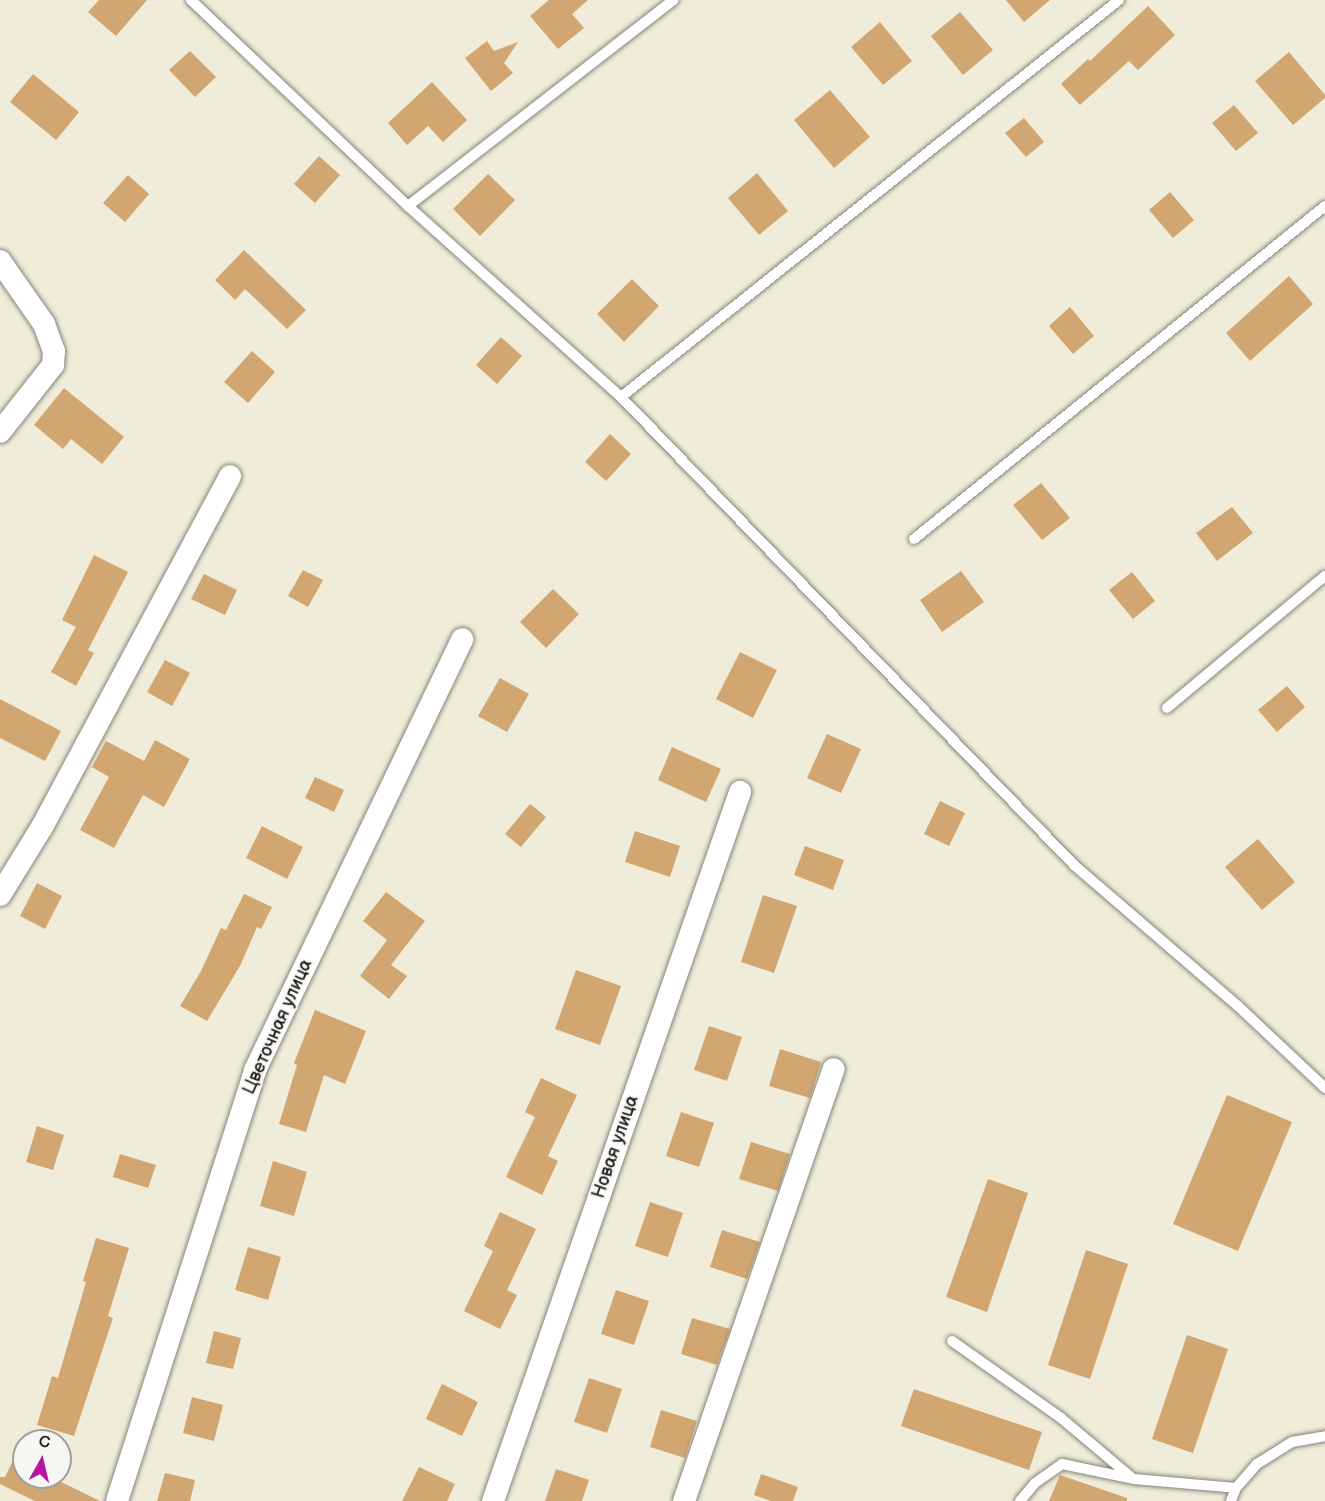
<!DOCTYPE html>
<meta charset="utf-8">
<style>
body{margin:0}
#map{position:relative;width:1325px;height:1501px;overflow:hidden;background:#efecd9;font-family:"Balsamiq Sans",sans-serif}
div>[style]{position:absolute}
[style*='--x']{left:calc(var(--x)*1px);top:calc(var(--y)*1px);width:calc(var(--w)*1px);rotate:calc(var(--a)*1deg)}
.building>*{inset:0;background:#d1a670}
.roads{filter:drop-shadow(0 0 2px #86847a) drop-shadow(0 0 2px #86847a)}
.lane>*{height:10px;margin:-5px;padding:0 5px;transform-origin:5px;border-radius:5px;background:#fff}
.street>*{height:22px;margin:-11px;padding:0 11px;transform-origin:11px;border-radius:11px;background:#fff}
span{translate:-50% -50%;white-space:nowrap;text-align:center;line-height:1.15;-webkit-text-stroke:4.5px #f6f6f2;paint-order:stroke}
.street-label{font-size:18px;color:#1c1c1c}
.north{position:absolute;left:12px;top:1429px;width:60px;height:60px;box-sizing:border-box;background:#f6f6f2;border:2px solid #9f9f9c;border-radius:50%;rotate:8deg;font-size:16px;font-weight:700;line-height:24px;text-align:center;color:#1c1c1c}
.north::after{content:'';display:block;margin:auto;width:21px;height:27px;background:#b5179e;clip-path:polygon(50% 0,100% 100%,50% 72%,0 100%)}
</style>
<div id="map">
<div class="building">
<div style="clip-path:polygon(99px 0,147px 0,116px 36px,88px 12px)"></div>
<div style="clip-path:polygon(549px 0,588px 0,572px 14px,584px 28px,558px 49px,530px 16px)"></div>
<div style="clip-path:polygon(1006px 0,1050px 0,1024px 22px)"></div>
<div style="clip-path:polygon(1148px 6px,1175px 35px,1138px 70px,1129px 61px,1080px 105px,1061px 84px,1088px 59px,1090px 61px)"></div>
<div style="clip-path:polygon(960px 12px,993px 50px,963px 75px,931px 36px)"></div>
<div style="clip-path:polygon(880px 22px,912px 61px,883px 85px,851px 47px)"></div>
<div style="clip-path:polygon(487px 41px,494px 51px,518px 42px,504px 63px,513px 73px,491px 91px,465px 58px)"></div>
<div style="clip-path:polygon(190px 51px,216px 77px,195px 97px,169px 70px)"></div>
<div style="clip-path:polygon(1289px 52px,1325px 95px,1325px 98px,1293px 125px,1255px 81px)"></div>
<div style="clip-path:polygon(33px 74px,79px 112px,56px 140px,10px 102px)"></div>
<div style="clip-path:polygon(432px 82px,467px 120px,443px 142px,428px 126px,407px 145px,388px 123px)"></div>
<div style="clip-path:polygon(830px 90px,870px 137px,834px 168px,794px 120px)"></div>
<div style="clip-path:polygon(1234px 105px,1258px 133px,1236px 151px,1212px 123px)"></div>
<div style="clip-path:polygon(1024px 118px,1044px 142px,1026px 157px,1005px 133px)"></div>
<div style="clip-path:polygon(319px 156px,340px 175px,315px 203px,294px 184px)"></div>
<div style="clip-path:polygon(757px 173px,788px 211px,759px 235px,728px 198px)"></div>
<div style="clip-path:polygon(488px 174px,515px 200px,480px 236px,453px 209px)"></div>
<div style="clip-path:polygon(128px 175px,149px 194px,125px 222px,103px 203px)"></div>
<div style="clip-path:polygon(1170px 192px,1194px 220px,1173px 238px,1149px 210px)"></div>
<div style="clip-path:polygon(244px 250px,306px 310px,287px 329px,245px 289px,235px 300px,215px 280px)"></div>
<div style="clip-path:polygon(1289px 276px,1313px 304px,1250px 361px,1226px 333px)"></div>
<div style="clip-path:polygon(632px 279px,659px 306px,624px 342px,597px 314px)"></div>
<div style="clip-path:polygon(1070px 307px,1094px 336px,1073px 354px,1049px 326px)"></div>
<div style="clip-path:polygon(501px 337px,522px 356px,497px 384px,476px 365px)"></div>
<div style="clip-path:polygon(252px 351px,275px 372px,248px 403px,224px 382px)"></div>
<div style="clip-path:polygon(64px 388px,124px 437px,102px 464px,71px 439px,63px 449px,34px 425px)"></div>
<div style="clip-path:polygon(610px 434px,631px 454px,606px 481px,585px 462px)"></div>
<div style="clip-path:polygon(1041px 483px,1070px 518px,1042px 540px,1013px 505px)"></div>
<div style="clip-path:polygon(1232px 507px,1253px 533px,1217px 561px,1196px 533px)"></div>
<div style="clip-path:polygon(94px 555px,128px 572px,88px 650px,94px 653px,76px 686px,51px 672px,76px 627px,62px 620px)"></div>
<div style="clip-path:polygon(303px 570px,323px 580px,308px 607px,288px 596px)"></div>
<div style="clip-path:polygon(961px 571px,984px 602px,942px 632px,920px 600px)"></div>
<div style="clip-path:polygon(1132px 572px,1155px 601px,1133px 619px,1109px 590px)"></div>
<div style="clip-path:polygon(204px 574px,237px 590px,225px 615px,191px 599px)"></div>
<div style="clip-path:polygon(553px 589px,579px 614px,546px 648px,520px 622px)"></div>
<div style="clip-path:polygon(740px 652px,777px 670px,753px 718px,716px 699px)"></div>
<div style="clip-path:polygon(165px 660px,190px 673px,172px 706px,147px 692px)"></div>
<div style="clip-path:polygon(500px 678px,529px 694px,507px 732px,478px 716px)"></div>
<div style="clip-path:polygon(1287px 686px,1305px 707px,1277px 732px,1258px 710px)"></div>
<div style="clip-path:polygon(0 699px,61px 731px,45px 761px,0 738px)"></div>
<div style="clip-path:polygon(827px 734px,861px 749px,841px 793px,807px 778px)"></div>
<div style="clip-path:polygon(155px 740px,190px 759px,164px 807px,143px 795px,114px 848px,80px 830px,109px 777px,92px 767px,106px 741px,144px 761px)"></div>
<div style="clip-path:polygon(672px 747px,721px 769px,706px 802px,658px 780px)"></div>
<div style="clip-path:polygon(315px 777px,344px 790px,334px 812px,305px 798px)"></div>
<div style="clip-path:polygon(940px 801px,965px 813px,949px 846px,924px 834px)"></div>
<div style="clip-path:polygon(530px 804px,546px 817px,521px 847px,505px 834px)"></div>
<div style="clip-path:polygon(262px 826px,303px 847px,287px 879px,246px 858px)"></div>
<div style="clip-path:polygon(635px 831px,680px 846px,670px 877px,625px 862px)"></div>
<div style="clip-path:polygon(1258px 839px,1295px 882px,1262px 910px,1225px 867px)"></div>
<div style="clip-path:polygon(805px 846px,844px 860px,833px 890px,794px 875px)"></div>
<div style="clip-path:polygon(37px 883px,62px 896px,45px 929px,20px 916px)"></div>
<div style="clip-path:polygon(386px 892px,425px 921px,391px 965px,407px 976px,389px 999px,360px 976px,387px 940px,363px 921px)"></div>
<div style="clip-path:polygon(244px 894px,272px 907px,261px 929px,257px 927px,241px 964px,207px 1021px,180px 1006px,201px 971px,221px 928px,226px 930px)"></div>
<div style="clip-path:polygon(763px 895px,797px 906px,774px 973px,741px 962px)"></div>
<div style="clip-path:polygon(576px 970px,621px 986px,600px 1045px,555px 1029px)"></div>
<div style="clip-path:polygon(315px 1010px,366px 1031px,345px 1084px,324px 1075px,306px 1132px,279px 1124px,297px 1065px,294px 1063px)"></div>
<div style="clip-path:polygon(709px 1026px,742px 1037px,727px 1081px,694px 1070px)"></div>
<div style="clip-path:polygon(780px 1049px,821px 1062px,810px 1098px,769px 1086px)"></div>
<div style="clip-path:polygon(541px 1078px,577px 1095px,548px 1156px,558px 1161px,542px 1195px,506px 1177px,535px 1117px,525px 1112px)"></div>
<div style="clip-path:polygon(1227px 1095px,1292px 1122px,1238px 1251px,1173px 1224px)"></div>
<div style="clip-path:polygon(681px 1112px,714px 1123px,699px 1167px,666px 1156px)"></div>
<div style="clip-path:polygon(37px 1126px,64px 1135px,53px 1170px,26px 1162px)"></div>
<div style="clip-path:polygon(751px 1142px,790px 1154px,778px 1191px,739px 1179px)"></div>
<div style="clip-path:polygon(120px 1154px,156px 1165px,148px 1188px,113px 1177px)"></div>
<div style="clip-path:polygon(273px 1161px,307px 1172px,294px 1216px,260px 1206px)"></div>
<div style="clip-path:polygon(988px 1179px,1028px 1193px,987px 1312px,946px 1297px)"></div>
<div style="clip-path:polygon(650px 1202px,683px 1213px,668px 1257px,635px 1246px)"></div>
<div style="clip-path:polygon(500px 1212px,536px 1229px,507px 1290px,517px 1295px,500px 1329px,464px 1311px,493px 1251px,484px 1246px)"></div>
<div style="clip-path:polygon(722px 1230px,760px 1242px,747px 1279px,710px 1267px)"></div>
<div style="clip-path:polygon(96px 1238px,129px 1248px,108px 1316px,113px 1318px,74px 1436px,37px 1425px,52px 1376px,58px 1378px,86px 1282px,83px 1281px)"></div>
<div style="clip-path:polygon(248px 1247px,281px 1257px,268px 1300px,235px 1290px)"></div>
<div style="clip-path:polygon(1086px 1250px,1128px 1264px,1090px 1379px,1048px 1365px)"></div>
<div style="clip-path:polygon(616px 1290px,649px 1301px,634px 1345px,601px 1334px)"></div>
<div style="clip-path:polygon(692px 1318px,730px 1329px,717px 1365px,681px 1354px)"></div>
<div style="clip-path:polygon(214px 1331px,241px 1338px,233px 1369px,206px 1363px)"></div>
<div style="clip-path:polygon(1187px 1335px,1228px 1349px,1193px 1453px,1152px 1439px)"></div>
<div style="clip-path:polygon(589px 1378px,622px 1389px,607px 1433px,574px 1422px)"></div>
<div style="clip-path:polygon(442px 1384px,478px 1402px,462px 1436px,426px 1419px)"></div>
<div style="clip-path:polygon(914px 1389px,1042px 1432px,1029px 1470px,901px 1426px)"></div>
<div style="clip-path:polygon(192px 1397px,223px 1405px,214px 1441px,183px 1433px)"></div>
<div style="clip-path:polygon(661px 1410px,697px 1421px,685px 1458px,650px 1447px)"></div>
<div style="clip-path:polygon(24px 1438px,24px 1477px,51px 1477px,100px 1501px,35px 1501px,0 1484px,0 1477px,5px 1477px)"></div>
<div style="clip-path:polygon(419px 1467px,455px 1484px,447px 1501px,402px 1501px)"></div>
<div style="clip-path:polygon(556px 1469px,589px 1480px,582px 1501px,545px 1501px)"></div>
<div style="clip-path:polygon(165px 1473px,195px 1480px,190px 1501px,157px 1501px)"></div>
<div style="clip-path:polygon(761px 1474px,798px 1487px,793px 1501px,771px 1501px,754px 1495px)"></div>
<div style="clip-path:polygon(1060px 1475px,1127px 1498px,1127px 1501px,1049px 1501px)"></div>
</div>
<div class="roads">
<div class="lane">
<div style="--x:191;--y:0;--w:299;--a:43.5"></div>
<div style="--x:408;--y:206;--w:286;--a:41.9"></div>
<div style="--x:621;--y:397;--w:651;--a:45.93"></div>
<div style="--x:1074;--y:865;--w:216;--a:40.7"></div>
<div style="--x:1238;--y:1006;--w:120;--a:43.3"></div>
<div style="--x:408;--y:206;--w:336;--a:-37.8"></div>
<div style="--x:621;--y:397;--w:637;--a:-38.56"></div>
<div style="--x:914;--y:539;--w:529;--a:-39.02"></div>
<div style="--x:1167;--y:708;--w:206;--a:-39.9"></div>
<div style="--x:952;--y:1341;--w:133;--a:35.2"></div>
<div style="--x:1061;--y:1418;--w:92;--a:40.1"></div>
<div style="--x:1020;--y:1501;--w:23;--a:-50"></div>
<div style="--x:1035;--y:1483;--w:33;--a:-35"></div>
<div style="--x:1062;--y:1464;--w:74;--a:11.8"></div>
<div style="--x:1134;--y:1479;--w:102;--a:5"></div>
<div style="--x:1231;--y:1501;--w:14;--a:-69"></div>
<div style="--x:1236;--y:1488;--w:32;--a:-49"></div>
<div style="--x:1257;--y:1464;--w:41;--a:-32.2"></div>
<div style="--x:1292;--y:1442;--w:34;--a:-10"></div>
</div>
<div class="street">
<div style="--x:0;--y:261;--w:77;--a:55.1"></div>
<div style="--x:44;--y:324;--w:29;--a:70"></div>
<div style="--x:54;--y:351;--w:14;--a:94"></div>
<div style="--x:53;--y:365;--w:85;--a:128.3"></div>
<div style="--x:0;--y:895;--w:80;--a:-58.3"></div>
<div style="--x:42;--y:827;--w:398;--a:-61.8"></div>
<div style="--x:117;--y:1501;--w:453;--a:-72.2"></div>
<div style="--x:255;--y:1070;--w:478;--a:-64.3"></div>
<div style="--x:493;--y:1501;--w:751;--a:-70.79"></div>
<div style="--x:684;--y:1501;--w:457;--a:-70.9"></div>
</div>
</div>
<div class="street-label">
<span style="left:278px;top:1027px;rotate:-66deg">Цветочная улица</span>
<span style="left:616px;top:1147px;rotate:-71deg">Новая улица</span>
</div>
<div class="north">С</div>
</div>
